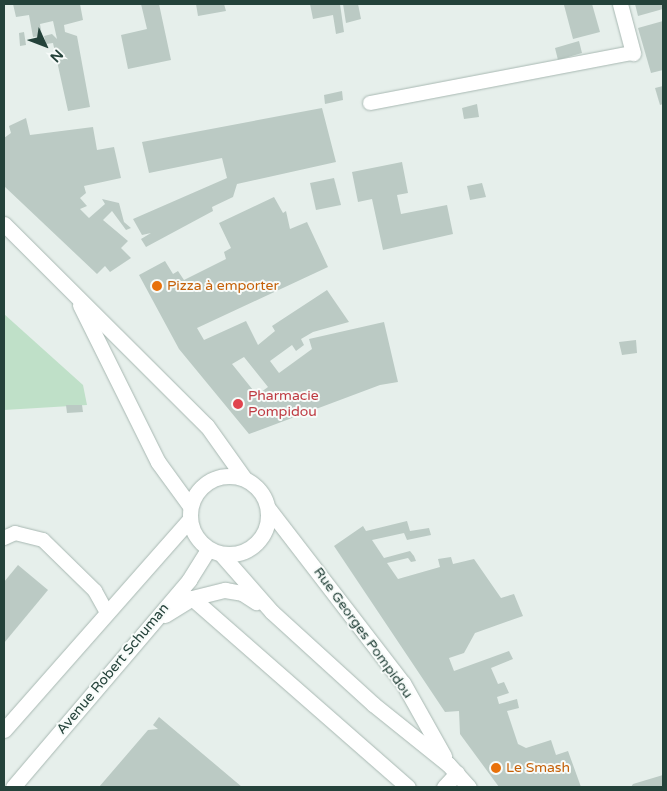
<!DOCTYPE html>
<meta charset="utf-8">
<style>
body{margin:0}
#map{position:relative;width:667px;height:791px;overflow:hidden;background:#e6efeb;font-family:"Varela Round",sans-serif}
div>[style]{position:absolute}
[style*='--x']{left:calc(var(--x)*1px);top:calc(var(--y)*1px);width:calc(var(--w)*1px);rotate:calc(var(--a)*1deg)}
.green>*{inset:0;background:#bfe0c8}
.building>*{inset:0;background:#bbcac4}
.roads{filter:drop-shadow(0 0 1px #a8b8b2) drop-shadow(0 0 1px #a8b8b2)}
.lane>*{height:14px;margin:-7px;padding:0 7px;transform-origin:7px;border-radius:7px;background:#fff}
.street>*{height:15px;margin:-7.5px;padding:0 7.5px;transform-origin:7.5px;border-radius:7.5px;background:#fff}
.secondary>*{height:15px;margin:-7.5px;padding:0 7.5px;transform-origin:7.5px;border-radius:7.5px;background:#fff}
.secondary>.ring{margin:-7.5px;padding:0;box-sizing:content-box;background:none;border:15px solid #fff;border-radius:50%}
.dots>*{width:14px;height:14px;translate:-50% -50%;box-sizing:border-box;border:2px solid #f7fbf9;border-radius:50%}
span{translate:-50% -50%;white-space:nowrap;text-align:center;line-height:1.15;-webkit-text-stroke:4px #f7fbf9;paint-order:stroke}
.food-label{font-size:14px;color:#c56008}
.left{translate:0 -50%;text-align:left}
.health-label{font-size:14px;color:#be3a42}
.street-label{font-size:14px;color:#24423a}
.frame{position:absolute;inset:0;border:5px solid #24423a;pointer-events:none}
.north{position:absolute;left:20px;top:20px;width:50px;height:50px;-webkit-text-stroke:4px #f7fbf9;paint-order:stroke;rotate:133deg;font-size:14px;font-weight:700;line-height:20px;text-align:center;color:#24423a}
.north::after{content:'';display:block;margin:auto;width:18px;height:22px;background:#24423a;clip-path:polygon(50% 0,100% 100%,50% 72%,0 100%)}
</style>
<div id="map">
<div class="green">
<div style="clip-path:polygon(4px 314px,83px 385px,87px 405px,4px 410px)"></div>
</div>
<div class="building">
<div style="clip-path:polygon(13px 4px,80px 4px,83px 20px,64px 25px,65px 32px,77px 36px,90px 107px,68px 111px,53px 43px,46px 44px,44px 36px,52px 34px,57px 39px,53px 21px,40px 24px,42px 36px,33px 37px,29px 15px,16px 17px)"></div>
<div style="clip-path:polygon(141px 4px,159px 4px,171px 60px,128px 69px,121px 35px,147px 29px)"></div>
<div style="clip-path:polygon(196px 4px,224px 4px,226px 11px,198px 16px)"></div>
<div style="clip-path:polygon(310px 4px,340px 4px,344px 32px,336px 34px,333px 15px,313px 19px)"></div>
<div style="clip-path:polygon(343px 4px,358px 4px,361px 19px,346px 23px)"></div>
<div style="clip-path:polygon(592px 4px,600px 32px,573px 39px,564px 5px)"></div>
<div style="clip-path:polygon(635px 4px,663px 4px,663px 9px,638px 16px)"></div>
<div style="clip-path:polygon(663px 21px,663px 70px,651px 73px,638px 28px)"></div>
<div style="clip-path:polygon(24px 32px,26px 45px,20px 46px,19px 33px)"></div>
<div style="clip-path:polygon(579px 41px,582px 53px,558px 60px,555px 48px)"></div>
<div style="clip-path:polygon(663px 86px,663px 104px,660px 105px,655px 88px)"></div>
<div style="clip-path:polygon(342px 91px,343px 100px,325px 104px,324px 95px)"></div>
<div style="clip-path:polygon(477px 104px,479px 117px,464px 119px,462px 108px)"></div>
<div style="clip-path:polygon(322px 108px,336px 162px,237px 184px,233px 197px,212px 207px,213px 211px,146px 247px,141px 239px,151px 233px,142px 235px,133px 219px,227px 178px,222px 158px,149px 173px,142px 142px)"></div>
<div style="clip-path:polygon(26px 118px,30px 135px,93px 127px,97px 150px,114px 147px,121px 178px,84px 186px,86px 193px,80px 198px,87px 206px,80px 209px,89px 218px,105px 204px,102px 199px,119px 203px,124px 222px,131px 228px,126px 230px,112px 211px,103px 220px,128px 241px,121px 248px,131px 258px,110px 272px,105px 266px,97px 274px,4px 186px,4px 138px,11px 133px,9px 126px)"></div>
<div style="clip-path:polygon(402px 162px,408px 193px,397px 195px,401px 214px,447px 205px,453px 234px,383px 250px,372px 199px,358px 202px,352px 172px)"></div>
<div style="clip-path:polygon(334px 178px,341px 205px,316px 210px,310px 183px)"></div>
<div style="clip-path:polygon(482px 183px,486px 197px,470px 200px,467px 186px)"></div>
<div style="clip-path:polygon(evenodd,274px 197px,283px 213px,286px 211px,290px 229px,307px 222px,328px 267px,197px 328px,204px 340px,246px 321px,258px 345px,275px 331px,272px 326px,327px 290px,349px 322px,313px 332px,301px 339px,304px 345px,296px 351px,292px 345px,270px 361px,279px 373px,312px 349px,309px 339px,384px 322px,398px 382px,380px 385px,249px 434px,179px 349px,139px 275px,165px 261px,173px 274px,178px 271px,184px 280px,226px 259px,224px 252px,231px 248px,219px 223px,274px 197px,244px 357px,268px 387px,257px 395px,232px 364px,244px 357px)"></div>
<div style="clip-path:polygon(636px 340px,637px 353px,622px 355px,619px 342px)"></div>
<div style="clip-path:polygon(66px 405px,82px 405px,83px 412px,67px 413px)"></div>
<div style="clip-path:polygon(407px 521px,410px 531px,429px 528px,431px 535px,407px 540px,404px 533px,372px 540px,384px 558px,410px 551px,414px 556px,416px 561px,411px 562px,408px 558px,387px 563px,398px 579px,440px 567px,438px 559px,451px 557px,453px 564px,474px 559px,501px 598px,514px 594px,523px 616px,475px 633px,464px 653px,449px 658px,454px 671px,509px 651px,513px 659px,491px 668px,498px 684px,504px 682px,509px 693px,497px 697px,499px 704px,517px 699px,519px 708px,507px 711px,518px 744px,526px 748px,551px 740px,556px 755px,568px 751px,581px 787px,499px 787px,460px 734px,459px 711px,445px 712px,334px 546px,363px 526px,366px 531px)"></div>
<div style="clip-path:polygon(18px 565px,48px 590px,4px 643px,4px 582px)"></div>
<div style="clip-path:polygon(159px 717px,242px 787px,99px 787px,148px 730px,158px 729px,153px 725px)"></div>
<div style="clip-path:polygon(663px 775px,663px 787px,631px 787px,633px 784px)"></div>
</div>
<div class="roads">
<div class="lane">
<div style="--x:370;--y:103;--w:268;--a:-10.8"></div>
<div style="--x:4;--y:538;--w:12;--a:-24"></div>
<div style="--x:15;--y:533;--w:29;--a:14"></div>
<div style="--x:43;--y:540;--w:73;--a:44.4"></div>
<div style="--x:95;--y:591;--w:23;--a:61"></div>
</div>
<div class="street">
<div style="--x:620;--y:4;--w:51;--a:75.1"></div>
<div style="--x:192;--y:598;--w:287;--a:41.2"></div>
<div style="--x:444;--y:787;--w:19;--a:-47"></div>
</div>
<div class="secondary">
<div style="--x:4;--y:224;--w:286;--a:44.9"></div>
<div style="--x:207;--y:426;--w:64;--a:54.6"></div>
<div style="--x:80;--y:305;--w:175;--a:63.6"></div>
<div style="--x:158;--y:462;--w:54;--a:54"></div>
<div class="ring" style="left:190px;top:476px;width:63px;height:63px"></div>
<div style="--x:268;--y:508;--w:221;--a:52.4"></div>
<div style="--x:403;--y:683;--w:84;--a:60.7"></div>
<div style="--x:221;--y:554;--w:77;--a:48.7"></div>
<div style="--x:272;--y:612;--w:137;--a:42.3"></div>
<div style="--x:373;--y:704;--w:96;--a:38.7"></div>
<div style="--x:448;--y:764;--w:31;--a:48"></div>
<div style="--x:165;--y:615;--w:32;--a:-32"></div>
<div style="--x:192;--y:598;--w:34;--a:-14"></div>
<div style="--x:225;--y:590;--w:17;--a:10"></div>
<div style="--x:242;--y:593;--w:17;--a:33"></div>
<div style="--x:4;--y:730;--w:280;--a:-48.6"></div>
<div style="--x:13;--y:787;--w:272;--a:-49.6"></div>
<div style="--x:189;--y:580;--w:36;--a:-58"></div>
</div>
</div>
<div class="dots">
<div style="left:157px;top:286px;background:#e8710a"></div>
<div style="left:238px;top:404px;background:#e0444e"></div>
<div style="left:496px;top:768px;background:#e8710a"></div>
</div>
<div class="food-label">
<span class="left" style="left:167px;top:286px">Pizza à emporter</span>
<span class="left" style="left:506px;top:768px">Le Smash</span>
</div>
<div class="health-label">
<span class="left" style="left:248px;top:404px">Pharmacie<br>Pompidou</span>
</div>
<div class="street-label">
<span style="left:363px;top:633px;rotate:54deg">Rue Georges Pompidou</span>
<span style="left:113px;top:669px;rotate:-50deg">Avenue Robert Schuman</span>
</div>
<div class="frame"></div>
<div class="north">N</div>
</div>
